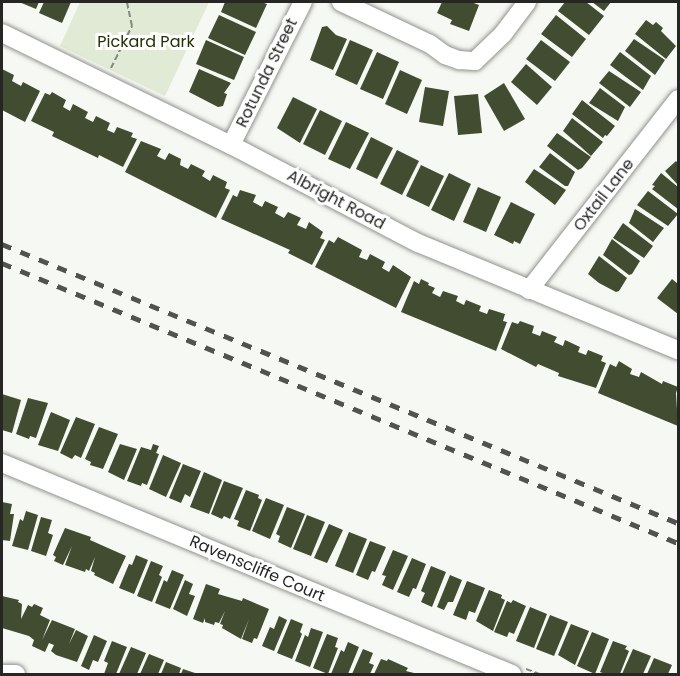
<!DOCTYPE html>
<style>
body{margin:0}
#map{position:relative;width:680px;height:676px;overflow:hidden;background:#f6f9f3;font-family:Poppins,sans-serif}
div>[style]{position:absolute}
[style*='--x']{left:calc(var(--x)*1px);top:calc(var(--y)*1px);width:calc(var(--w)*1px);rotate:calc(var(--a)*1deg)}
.green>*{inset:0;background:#e0ead5}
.building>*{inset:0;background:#414c30}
.path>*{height:2px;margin-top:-1px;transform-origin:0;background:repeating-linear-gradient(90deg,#878884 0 6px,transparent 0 9px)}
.roads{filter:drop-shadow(0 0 2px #90928d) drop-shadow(0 0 2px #90928d)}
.minor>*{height:18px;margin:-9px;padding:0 9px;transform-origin:9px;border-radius:9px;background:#fff}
.rail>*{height:4.5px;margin-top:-2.25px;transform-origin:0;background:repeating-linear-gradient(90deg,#525350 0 10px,transparent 0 20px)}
span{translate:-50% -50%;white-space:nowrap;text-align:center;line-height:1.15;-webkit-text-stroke:6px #fff;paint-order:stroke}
.park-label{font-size:16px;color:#213100}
.street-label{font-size:16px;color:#262624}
.frame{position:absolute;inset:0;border:3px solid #262624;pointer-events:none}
</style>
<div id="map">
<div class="green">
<div style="clip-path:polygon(80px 2px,209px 2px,165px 96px,60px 46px)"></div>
</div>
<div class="building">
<div style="clip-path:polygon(19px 2px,39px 2px,36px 9px)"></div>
<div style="clip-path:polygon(44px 2px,71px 2px,62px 23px,39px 13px)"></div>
<div style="clip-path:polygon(225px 2px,261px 2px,267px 4px,256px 28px,221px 12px)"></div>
<div style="clip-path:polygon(442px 2px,471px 2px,479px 5px,469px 31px,450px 24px,452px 20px,437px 13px)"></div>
<div style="clip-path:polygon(565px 2px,586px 2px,604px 16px,589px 35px,558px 11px)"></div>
<div style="clip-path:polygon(592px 2px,611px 2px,604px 11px)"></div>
<div style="clip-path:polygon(219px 15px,256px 32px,245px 55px,208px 38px)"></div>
<div style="clip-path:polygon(556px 15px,586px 39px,572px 57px,541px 34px)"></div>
<div style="clip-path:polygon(646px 20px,653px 25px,656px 22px,663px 28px,661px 31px,676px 46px,666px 59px,635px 34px)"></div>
<div style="clip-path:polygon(327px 26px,336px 35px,347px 39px,333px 70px,310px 60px,322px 27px)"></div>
<div style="clip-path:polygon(634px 39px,665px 60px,655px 75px,625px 51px)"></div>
<div style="clip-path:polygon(206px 40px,244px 57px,234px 80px,196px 64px)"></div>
<div style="clip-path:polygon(350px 40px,373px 50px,357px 85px,335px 75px)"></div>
<div style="clip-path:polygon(541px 40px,570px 62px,555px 81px,526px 59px)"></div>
<div style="clip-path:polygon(377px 52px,399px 62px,383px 99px,360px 89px)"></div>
<div style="clip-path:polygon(620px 52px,651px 76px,643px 90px,610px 65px)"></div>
<div style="clip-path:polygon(526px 64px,552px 87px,537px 105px,511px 82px)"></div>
<div style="clip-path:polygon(2px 69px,14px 75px,12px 81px,21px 86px,23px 82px,40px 91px,25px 122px,2px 110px)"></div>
<div style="clip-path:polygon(199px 69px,231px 83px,224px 93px,227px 94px,223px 106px,218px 107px,189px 92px)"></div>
<div style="clip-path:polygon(400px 70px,422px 80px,407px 114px,385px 104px)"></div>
<div style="clip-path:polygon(609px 71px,641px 92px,630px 107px,599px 83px)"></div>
<div style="clip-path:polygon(504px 83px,525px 119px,504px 131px,484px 96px)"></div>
<div style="clip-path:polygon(425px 87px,449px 91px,443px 126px,419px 122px)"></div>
<div style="clip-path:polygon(600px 88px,625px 107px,618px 121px,589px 103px)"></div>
<div style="clip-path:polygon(52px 92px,66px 100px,63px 107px,70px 111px,73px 104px,88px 112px,85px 118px,93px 122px,96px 116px,110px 123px,107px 130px,114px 133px,117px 127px,133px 133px,131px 137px,137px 139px,123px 167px,99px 155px,98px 158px,52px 136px,54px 132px,31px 121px,45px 93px,50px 95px)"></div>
<div style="clip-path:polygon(478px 94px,482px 133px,458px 135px,454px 96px)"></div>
<div style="clip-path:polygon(293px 97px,317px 109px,300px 143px,277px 128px)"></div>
<div style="clip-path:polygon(582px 100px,615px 126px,607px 136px,605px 135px,603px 138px,572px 114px)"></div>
<div style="clip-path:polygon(320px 110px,342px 121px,325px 155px,303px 144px)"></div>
<div style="clip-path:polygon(572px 118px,603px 142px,591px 156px,563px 131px)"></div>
<div style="clip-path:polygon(346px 122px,369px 133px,350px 169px,328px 159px)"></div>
<div style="clip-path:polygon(557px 133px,591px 157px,582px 168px,578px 170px,547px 146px)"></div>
<div style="clip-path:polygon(371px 137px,393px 148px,377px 179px,356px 169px)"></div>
<div style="clip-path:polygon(141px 141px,161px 149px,157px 156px,165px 160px,169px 153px,181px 159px,180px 165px,188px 169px,191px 164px,205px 171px,202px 176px,210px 181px,213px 175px,227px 182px,225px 188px,230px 190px,216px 218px,125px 172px)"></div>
<div style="clip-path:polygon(397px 150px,419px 161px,402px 195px,380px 184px)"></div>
<div style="clip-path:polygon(550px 153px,575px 172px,568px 186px,565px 186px,539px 167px)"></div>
<div style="clip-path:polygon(676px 161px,678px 163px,678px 185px,665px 171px)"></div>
<div style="clip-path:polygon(421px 165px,444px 176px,429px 207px,406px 196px)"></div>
<div style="clip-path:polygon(534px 169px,566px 190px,555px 205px,525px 182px)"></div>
<div style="clip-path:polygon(449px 173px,471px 184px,454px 221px,431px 210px)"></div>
<div style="clip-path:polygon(661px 173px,678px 187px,678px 209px,652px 189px,655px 186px,652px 185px)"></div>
<div style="clip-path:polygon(478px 187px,501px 197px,486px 232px,463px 222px)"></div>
<div style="clip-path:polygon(240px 190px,256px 195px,253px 202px,262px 207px,265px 201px,278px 207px,275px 213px,284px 218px,288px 212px,301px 218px,297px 225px,306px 229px,309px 222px,323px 232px,320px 238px,325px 240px,312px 265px,288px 253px,290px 250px,221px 219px,233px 195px,237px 197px)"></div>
<div style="clip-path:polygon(648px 191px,678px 214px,668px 226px,637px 205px)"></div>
<div style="clip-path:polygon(511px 202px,535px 214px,520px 244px,514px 241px,513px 244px,494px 235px)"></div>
<div style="clip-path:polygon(635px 209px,664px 228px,653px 242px,629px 223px)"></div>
<div style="clip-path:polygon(623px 223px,653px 246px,644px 258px,613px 238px)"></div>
<div style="clip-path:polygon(338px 237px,362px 250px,359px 257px,367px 260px,370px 254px,385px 262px,382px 268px,389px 272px,393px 265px,411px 277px,396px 308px,315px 267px,329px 240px,334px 243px)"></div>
<div style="clip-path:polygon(612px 239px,640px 261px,632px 274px,629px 275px,603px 255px)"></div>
<div style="clip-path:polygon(599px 256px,627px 278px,619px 291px,616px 292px,599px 283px,588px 274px)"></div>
<div style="clip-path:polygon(421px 279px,429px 283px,428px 285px,435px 288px,432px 293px,440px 297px,443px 291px,458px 296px,456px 301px,464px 305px,466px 300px,481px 306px,479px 311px,487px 314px,489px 309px,505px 314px,503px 321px,507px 322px,496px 351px,401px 312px,414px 281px,419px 284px)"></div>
<div style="clip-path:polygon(672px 279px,678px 284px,678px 314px,657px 298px)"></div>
<div style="clip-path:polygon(520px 321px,534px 326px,532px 333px,540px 336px,542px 331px,557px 337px,554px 342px,563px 346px,565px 340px,580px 347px,578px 352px,586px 355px,588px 350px,603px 356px,601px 361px,606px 363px,596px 388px,558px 376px,559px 373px,538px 364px,536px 367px,501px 349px,512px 322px,518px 324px)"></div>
<div style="clip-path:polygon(619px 361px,632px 369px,630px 374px,639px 377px,641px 372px,662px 384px,663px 381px,678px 387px,676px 393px,678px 426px,598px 393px,610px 364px,616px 367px)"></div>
<div style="clip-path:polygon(2px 394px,21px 400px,12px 433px,2px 430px)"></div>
<div style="clip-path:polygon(28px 398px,48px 403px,36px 438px,30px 436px,29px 439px,16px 434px)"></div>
<div style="clip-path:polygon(51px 412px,70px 420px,58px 451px,38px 445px)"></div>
<div style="clip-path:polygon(76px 417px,95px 424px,81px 458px,75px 455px,72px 459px,60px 453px)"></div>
<div style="clip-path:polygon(99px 427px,118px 434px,103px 469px,90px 465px,91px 462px,85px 459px)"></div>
<div style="clip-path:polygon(120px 444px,137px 449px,124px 480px,108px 472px)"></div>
<div style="clip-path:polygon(153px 444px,159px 446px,156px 453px,159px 454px,147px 485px,142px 483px,141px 486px,127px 481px,141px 447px,151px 450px)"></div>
<div style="clip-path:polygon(163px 455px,181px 463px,166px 497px,149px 489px)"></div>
<div style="clip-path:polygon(183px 464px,201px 471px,190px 497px,185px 494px,181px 503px,169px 498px)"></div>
<div style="clip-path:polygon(204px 472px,222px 480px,209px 514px,190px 507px)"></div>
<div style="clip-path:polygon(224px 481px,243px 488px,230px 519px,224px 516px,222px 519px,211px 514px)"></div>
<div style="clip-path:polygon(246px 490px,259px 495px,258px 498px,262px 500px,250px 531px,237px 526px,239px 521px,234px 519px)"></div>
<div style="clip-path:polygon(266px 498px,284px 505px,270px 539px,252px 531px)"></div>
<div style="clip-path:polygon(2px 502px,12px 504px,10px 514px,14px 514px,10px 541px,2px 540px)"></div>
<div style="clip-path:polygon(287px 507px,305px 514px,291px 548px,278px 542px,280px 536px,276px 534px)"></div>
<div style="clip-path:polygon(26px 511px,38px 515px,28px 550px,12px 546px,20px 519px,23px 521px)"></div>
<div style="clip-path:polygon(307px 515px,325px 522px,311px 556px,293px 549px)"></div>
<div style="clip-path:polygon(41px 517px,52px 520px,48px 533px,53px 535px,46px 556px,31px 551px)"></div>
<div style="clip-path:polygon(329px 524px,343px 530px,327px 563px,314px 558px)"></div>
<div style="clip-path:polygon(65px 528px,91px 537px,90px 540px,126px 556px,113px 584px,94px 575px,95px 573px,91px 571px,95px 557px,89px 571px,86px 569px,85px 572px,65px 565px,72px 546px,63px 565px,54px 561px,56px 557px,53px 555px)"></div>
<div style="clip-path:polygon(349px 532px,367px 539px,353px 573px,335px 566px)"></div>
<div style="clip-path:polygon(370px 541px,386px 547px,375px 572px,372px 571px,368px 580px,356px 575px)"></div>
<div style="clip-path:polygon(393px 550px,408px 556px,393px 590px,382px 585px,386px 576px,382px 575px)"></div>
<div style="clip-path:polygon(136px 555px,148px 560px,134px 594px,119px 588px,129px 564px,132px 565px)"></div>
<div style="clip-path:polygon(412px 558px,426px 564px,416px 589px,413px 588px,409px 597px,397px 592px)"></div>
<div style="clip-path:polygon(151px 561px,163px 566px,159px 575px,162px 577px,152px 602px,137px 596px)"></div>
<div style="clip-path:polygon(431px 566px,446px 572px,432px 607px,421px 602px,425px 593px,421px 591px)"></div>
<div style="clip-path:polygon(172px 570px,184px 575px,170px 609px,155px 603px,164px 580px,167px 582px)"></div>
<div style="clip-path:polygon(450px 575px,462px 580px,453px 602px,448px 602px,444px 610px,437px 607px)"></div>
<div style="clip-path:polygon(185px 580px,193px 584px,189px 594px,195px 596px,187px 616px,173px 609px)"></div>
<div style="clip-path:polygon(467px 581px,485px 588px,475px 613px,469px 611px,466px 620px,453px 615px)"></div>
<div style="clip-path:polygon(206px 584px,220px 589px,218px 594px,242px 601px,243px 598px,269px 609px,257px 639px,254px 638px,252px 643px,242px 639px,249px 619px,241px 639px,222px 628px,223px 625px,220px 624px,225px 611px,219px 623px,215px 622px,214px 625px,205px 622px,205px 618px,203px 623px,193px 619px)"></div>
<div style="clip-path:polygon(489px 590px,502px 595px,501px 598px,505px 600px,493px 631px,476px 621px)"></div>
<div style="clip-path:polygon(2px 596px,19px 600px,18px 602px,22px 604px,21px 619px,28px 605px,32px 607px,34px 604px,43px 608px,40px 615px,50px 620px,42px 640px,52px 620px,75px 629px,69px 644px,76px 630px,88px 636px,77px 662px,56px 655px,51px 651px,54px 645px,49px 643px,45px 652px,32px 646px,34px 640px,29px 636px,2px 628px)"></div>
<div style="clip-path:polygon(513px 600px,526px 606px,514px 634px,509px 632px,507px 637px,494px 632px,507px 601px,511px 603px)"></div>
<div style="clip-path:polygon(530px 607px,547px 614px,534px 648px,516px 641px)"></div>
<div style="clip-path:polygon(550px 615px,568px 622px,554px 656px,536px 649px)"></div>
<div style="clip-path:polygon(279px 616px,287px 620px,274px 651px,262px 646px,270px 627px,274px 629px)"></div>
<div style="clip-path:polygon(291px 619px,303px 624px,300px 632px,302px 634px,292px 659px,277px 653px)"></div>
<div style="clip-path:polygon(571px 624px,589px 631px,575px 665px,558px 655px)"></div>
<div style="clip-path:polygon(311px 628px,323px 632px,310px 667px,295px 661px,305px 635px,308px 637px)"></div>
<div style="clip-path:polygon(592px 632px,609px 639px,595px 674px,577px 666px)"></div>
<div style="clip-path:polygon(327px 634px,338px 638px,335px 647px,338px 648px,328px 674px,313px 668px)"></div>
<div style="clip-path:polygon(94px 635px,107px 641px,98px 662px,93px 660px,89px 670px,81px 666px)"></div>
<div style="clip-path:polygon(112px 641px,127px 647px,116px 674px,104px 674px,108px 663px,104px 661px)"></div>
<div style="clip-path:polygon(613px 641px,627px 646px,625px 649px,629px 651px,620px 674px,605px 674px,600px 672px)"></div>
<div style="clip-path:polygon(348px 642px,359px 647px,348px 674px,331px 674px,341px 650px,344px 652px)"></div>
<div style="clip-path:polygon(131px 647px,146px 653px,137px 674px,119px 674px)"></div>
<div style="clip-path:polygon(363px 649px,373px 653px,369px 663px,374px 665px,370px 674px,352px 674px)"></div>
<div style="clip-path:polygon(633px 649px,651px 656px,643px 674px,622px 674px)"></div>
<div style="clip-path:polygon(149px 654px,164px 660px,158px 674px,140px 674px)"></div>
<div style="clip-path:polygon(654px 658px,672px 665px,668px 674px,647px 674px)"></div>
<div style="clip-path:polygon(381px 659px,387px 661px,388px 659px,408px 668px,406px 671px,418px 674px,374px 674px)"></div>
<div style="clip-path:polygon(166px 662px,181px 668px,179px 674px,161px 674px)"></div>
<div style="clip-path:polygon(183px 669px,198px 674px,181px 674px)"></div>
</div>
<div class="path">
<div style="--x:111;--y:68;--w:47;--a:-63.4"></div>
<div style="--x:132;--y:26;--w:25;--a:-102"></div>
<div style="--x:526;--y:669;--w:15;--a:20"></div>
</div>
<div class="roads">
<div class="minor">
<div style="--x:341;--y:2;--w:98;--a:25.3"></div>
<div style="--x:430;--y:44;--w:19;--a:36"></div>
<div style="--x:445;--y:55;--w:15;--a:20"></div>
<div style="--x:459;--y:60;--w:16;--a:4"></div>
<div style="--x:475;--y:61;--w:39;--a:-44"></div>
<div style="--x:503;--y:34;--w:40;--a:-53"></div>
<div style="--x:2;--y:33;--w:255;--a:26.1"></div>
<div style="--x:231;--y:145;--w:211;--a:27.7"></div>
<div style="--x:418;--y:243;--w:281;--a:22.4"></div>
<div style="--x:231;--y:145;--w:160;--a:-63.3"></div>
<div style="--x:529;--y:290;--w:242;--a:-52"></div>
<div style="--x:2;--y:463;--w:552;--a:22.48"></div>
<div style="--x:2;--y:674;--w:14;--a:0"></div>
</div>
</div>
<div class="rail">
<div style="--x:2;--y:244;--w:731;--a:22.43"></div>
<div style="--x:2;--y:263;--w:732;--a:22.5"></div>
</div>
<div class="park-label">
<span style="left:146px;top:42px">Pickard Park</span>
</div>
<div class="street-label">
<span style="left:267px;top:73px;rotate:-64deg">Rotunda Street</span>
<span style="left:604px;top:195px;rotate:-52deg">Oxtail Lane</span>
<span style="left:336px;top:200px;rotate:28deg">Albright Road</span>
<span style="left:257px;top:569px;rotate:23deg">Ravenscliffe Court</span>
</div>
<div class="frame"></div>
</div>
